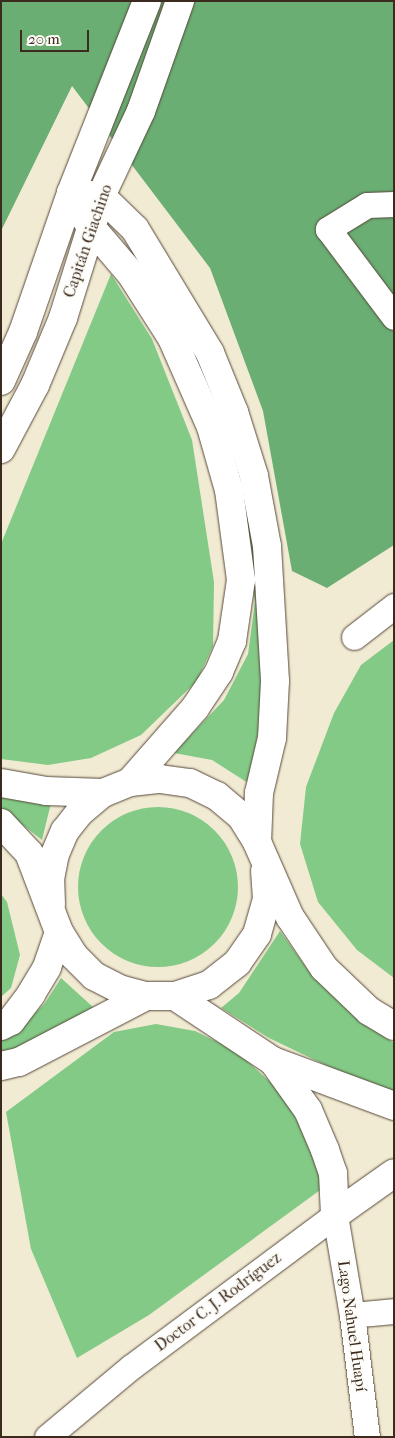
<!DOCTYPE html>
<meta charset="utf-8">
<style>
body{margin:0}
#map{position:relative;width:395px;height:1438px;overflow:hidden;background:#f2ebd3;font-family:"IM FELL French Canon",serif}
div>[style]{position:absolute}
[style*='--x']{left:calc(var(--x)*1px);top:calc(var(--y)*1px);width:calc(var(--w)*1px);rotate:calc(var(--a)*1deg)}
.green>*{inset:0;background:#83ca86}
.round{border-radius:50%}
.forest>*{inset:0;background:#6aae73}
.roads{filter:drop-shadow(0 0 1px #564739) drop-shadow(0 0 1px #564739)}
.minor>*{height:25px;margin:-12.5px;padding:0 12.5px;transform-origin:12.5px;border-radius:12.5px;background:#fff}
.secondary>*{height:28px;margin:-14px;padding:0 14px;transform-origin:14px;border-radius:14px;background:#fff}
span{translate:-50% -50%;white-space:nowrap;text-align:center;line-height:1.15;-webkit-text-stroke:4.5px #fdfcf7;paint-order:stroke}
.street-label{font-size:16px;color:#3b2a1e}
.frame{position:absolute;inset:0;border:2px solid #3b2a1e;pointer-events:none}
.scale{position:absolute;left:20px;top:30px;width:69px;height:22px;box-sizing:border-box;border:2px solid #3b2a1e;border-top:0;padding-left:6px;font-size:15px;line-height:18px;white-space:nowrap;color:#3b2a1e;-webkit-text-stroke:4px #fdfcf7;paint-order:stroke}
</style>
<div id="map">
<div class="green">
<div style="clip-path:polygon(111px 274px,152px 339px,192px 440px,214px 582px,213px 646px,197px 681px,141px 735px,91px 758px,48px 765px,1px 759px,1px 544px)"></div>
<div style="clip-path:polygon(187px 332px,232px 434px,259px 529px,267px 629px,260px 724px,248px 783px,212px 760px,174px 753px,224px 700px,248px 654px,255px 602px,243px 505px,187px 348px)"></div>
<div style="clip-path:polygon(394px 640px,394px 978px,357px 950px,318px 902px,300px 844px,306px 787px,334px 713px,361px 665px)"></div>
<div style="clip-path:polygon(1px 792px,51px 803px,42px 840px,1px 808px)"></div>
<div class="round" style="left:78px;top:807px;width:160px;height:160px"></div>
<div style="clip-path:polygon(1px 894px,7px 902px,20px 955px,11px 988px,1px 997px)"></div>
<div style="clip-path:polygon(280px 931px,313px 977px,355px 1017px,394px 1043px,394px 1091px,342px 1073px,269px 1038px,221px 1008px,239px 993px)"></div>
<div style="clip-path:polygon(61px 978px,93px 1007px,49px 1036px,1px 1056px,1px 1040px,23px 1025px,45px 1003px)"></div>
<div style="clip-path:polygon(156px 1024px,195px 1031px,236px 1051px,278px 1089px,304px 1132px,323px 1188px,149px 1315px,77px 1358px,31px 1249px,6px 1112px,114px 1032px)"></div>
</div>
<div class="forest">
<div style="clip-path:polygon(1px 1px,394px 1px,394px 545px,327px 588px,292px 571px,263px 411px,210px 268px,72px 86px,1px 231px)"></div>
</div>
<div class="roads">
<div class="minor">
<div style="--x:394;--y:204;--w:27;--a:178"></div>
<div style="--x:367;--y:205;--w:46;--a:148.4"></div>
<div style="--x:328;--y:229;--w:110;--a:53.1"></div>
<div style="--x:354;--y:637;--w:51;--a:-37.8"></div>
<div style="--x:352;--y:1315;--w:42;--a:-5.4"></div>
<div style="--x:47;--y:1437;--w:109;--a:-39.8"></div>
<div style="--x:131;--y:1367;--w:254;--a:-36.7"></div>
<div style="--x:335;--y:1215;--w:101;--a:80.4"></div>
<div style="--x:352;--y:1315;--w:123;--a:83"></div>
</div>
<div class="secondary">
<div style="--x:71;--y:193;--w:30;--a:6"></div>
<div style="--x:101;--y:196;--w:47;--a:44.1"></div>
<div style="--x:135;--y:229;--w:145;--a:58.8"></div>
<div style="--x:210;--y:353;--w:64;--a:67.9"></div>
<div style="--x:234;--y:412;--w:67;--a:72.6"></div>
<div style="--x:254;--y:476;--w:71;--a:79.5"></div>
<div style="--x:267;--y:546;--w:135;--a:86.6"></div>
<div style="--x:275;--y:681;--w:57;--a:93"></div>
<div style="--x:272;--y:738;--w:57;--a:103.3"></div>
<div style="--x:259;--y:793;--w:49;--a:92.3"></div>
<div style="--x:71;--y:193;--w:38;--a:60"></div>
<div style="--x:90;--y:226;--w:63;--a:49.5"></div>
<div style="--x:131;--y:274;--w:76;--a:57.4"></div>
<div style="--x:172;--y:338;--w:97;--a:66.3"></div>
<div style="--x:211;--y:427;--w:66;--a:74.1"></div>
<div style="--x:229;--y:490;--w:91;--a:82.4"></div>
<div style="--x:241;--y:580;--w:62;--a:98.4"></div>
<div style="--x:232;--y:641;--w:34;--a:113"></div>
<div style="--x:219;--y:672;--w:43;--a:123.7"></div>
<div style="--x:195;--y:708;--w:98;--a:131.3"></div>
<div style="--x:1;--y:381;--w:54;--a:-65.8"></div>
<div style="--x:23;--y:332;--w:147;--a:-70.9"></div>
<div style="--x:71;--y:193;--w:206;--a:-68.4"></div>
<div style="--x:1;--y:449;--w:72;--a:-62"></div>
<div style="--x:35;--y:385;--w:73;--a:-67.3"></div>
<div style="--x:63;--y:318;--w:128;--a:-72.7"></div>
<div style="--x:101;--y:196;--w:94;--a:-64.8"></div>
<div style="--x:141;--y:111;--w:117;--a:-70.5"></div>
<div style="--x:1;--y:783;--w:46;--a:10.1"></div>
<div style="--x:46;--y:791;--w:57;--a:2"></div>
<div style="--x:1;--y:823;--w:41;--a:47"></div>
<div style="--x:29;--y:853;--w:85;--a:69.2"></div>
<div style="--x:59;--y:932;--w:28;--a:58"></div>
<div style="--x:74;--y:956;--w:28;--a:45"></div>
<div style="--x:94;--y:976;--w:28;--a:27"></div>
<div style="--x:119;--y:989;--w:28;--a:15"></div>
<div style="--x:146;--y:996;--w:29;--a:0"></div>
<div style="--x:175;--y:996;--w:36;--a:-18"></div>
<div style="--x:209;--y:985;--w:36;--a:-38"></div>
<div style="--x:237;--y:963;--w:35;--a:-55"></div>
<div style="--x:257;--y:934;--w:36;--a:-74"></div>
<div style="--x:267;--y:899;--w:28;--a:-94"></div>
<div style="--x:51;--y:904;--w:25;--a:-92"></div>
<div style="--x:50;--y:879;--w:25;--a:-79"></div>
<div style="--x:55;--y:854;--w:25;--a:-67"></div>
<div style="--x:65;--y:831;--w:24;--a:-52"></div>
<div style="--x:80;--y:812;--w:30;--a:-40"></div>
<div style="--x:103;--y:793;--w:29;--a:-22"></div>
<div style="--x:130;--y:782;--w:30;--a:-6"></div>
<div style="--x:160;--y:779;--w:30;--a:8"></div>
<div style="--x:190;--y:783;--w:30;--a:26"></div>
<div style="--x:217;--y:796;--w:31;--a:40"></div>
<div style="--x:241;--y:816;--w:31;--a:58"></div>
<div style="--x:257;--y:842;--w:82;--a:66.3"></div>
<div style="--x:290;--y:917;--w:61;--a:56.3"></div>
<div style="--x:324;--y:968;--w:62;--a:43.7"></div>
<div style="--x:369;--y:1011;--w:29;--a:31"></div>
<div style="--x:175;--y:996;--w:118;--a:33.6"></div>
<div style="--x:273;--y:1061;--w:129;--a:20.4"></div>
<div style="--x:1;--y:1026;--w:11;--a:-27"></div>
<div style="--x:11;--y:1021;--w:34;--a:-53"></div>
<div style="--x:31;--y:994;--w:31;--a:-59"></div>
<div style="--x:47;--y:967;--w:37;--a:-71"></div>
<div style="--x:273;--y:1061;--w:60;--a:54.5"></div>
<div style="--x:308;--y:1110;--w:43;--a:67"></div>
<div style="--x:325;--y:1150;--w:24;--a:71"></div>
<div style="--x:333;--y:1173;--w:42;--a:87.3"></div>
<div style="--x:1;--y:1066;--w:18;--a:-13"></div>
<div style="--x:19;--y:1062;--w:143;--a:-27.5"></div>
<div style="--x:335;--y:1215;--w:72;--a:-35.4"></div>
</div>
</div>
<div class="street-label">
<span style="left:88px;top:241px;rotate:-71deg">Capitán Giachino</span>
<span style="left:218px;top:1302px;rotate:-37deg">Doctor C. J. Rodríguez</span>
<span style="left:352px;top:1326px;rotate:82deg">Lago Nahuel Huapí</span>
</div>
<div class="frame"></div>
<div class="scale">20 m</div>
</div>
